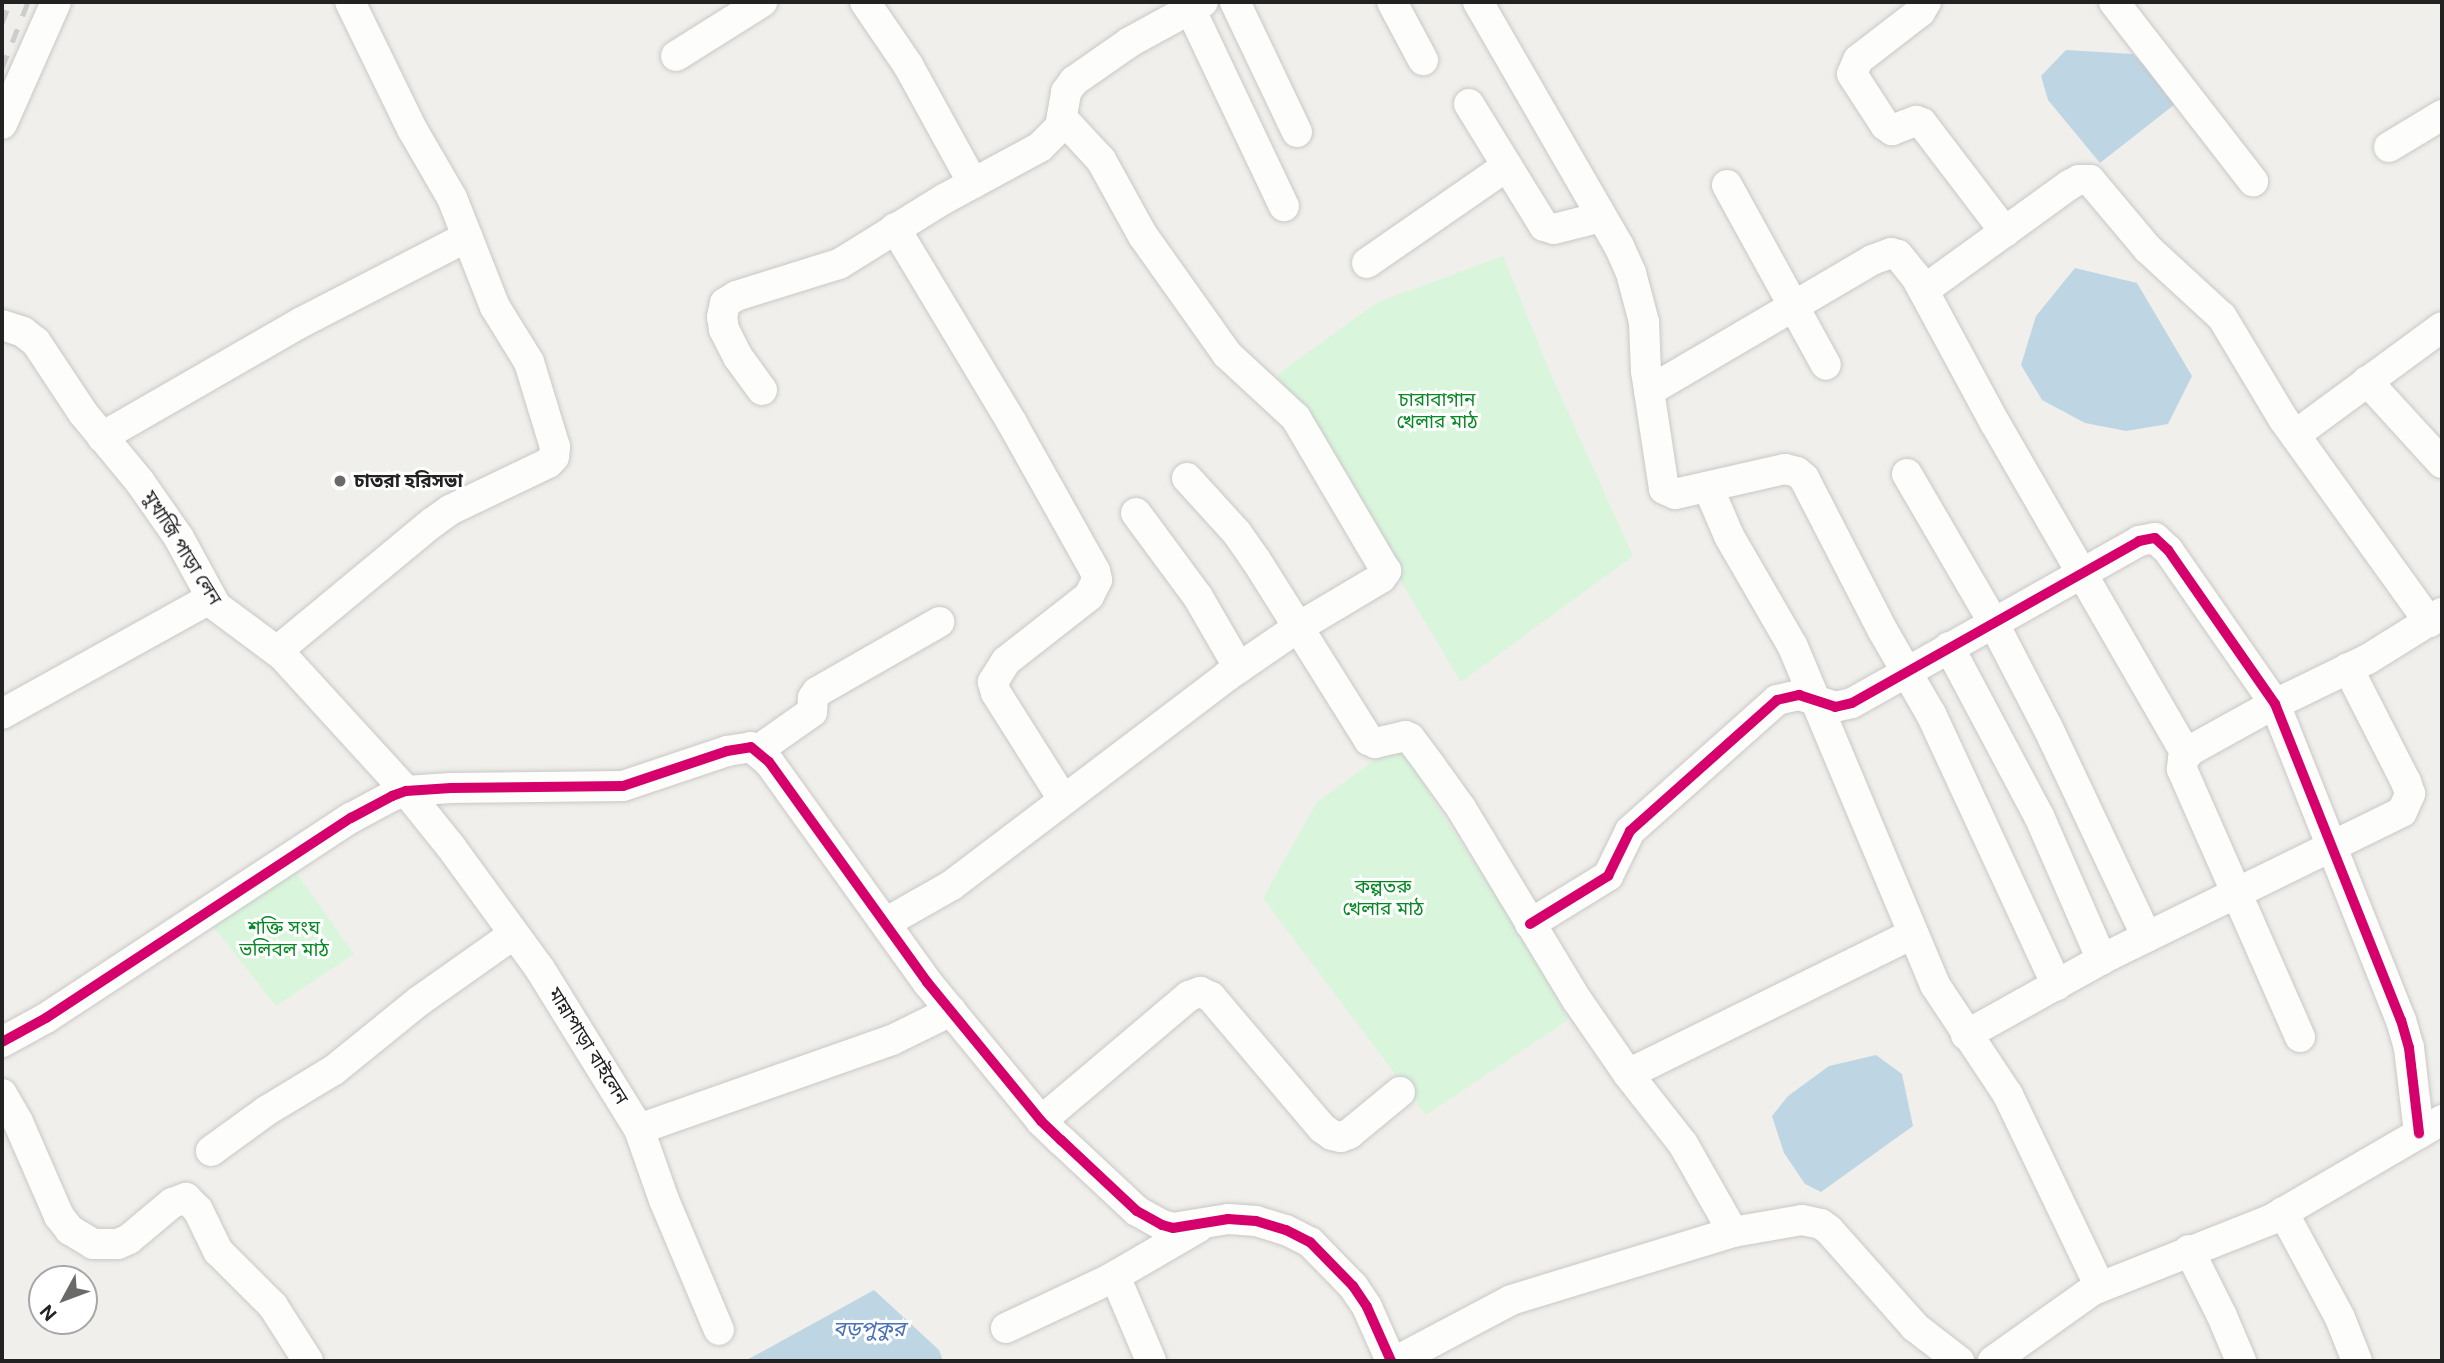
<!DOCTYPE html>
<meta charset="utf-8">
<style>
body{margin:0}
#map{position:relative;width:2444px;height:1363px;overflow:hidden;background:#f0efeb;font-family:"DM Sans","Noto Sans Bengali",sans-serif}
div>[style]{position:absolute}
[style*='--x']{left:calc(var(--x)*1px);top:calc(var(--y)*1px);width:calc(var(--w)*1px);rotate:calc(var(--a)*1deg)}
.park>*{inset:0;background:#d9f6dd}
.water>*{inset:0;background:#bed6e4}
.roads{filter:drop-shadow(0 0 2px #c9c8c7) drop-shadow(0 0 2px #c9c8c7)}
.minor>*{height:30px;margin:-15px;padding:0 15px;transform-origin:15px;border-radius:15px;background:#fdfdfc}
.rail>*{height:5px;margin-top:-2.5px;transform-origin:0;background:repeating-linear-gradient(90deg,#ccc 0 14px,transparent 0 28px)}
.cycleway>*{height:10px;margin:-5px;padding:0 5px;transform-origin:5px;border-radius:5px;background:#d6006c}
.dots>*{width:19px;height:19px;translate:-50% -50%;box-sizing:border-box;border:4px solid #fff;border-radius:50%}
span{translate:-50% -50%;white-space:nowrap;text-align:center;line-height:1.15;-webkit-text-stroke:6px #fff;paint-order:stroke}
.park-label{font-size:19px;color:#088824}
.poi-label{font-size:19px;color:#222;font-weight:700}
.left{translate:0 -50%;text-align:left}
.street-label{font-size:19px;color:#222}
.water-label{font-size:21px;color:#4971b7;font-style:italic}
.frame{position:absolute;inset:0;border:4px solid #222;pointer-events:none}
.north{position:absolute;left:28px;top:1265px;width:70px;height:70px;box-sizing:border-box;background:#fff;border:2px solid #a7a7a7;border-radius:50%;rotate:229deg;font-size:19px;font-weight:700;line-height:28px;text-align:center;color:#222}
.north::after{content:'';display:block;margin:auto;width:24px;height:32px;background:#6a6a68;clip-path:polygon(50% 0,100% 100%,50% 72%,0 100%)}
</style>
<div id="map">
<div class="park">
<div style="clip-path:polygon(1503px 256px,1553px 379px,1633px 556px,1461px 682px,1277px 375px,1376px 303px)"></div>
<div style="clip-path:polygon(1401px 741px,1429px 794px,1533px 953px,1568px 1020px,1426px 1115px,1263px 898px,1317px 802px)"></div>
<div style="clip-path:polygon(287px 860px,354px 954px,276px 1006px,211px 924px)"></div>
</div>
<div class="water">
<div style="clip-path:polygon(2066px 50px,2133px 54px,2179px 101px,2100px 163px,2048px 100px,2041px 76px)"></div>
<div style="clip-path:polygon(2075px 268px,2137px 283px,2192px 376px,2168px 424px,2126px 431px,2085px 423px,2042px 400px,2021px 365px,2036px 316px)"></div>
<div style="clip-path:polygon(1876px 1055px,1902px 1074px,1913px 1126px,1821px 1192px,1805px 1184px,1784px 1153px,1772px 1116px,1788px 1096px,1829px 1066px)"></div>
<div style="clip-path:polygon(874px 1290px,939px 1350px,943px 1361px,745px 1361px)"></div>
</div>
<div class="roads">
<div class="minor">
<div style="--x:865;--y:2;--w:76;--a:55.7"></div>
<div style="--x:908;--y:65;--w:135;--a:61.2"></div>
<div style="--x:1187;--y:2;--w:226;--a:64.6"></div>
<div style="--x:1235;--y:2;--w:144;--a:64.5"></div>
<div style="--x:1392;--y:2;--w:66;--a:61.9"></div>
<div style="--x:1478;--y:2;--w:282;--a:60"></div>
<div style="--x:1619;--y:246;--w:30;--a:66"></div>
<div style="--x:1631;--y:273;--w:51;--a:75.1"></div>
<div style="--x:1644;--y:322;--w:49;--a:87.7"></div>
<div style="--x:1646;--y:371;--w:119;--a:81.3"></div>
<div style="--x:1664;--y:489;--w:12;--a:24"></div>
<div style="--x:1675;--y:494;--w:113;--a:-12.8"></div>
<div style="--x:1785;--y:469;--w:12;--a:14"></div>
<div style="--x:1797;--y:472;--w:9;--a:41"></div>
<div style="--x:1804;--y:478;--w:172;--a:62.7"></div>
<div style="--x:1883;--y:631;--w:96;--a:60"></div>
<div style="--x:1931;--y:714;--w:299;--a:65.1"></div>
<div style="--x:1926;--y:2;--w:12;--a:121"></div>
<div style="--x:1920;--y:12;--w:78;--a:142.3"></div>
<div style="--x:1858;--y:60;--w:15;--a:113"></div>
<div style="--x:1852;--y:74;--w:61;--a:57.1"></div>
<div style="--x:1885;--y:125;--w:9;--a:36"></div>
<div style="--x:1892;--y:130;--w:26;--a:-21"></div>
<div style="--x:1916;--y:121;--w:6;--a:18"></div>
<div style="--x:1922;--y:123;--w:137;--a:52.7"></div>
<div style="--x:2114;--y:2;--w:227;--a:52.2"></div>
<div style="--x:676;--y:56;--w:102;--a:-32.1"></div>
<div style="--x:1469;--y:104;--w:143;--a:58.4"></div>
<div style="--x:1544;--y:226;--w:10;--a:17"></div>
<div style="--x:1554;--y:229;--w:49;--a:-14.3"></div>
<div style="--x:2;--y:124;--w:133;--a:-66.1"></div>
<div style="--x:2389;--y:147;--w:62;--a:-31.1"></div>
<div style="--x:1727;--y:185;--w:205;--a:61.2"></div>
<div style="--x:895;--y:228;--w:227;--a:59"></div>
<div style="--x:1012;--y:423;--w:170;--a:60.7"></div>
<div style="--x:1095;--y:571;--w:9;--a:77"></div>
<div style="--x:1097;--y:580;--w:18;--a:117"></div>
<div style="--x:1089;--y:596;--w:105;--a:141.9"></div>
<div style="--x:1006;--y:661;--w:25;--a:122"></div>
<div style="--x:993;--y:682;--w:11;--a:75"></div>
<div style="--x:996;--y:693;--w:125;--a:57.7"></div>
<div style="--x:1367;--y:263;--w:170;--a:-34.7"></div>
<div style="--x:1924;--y:290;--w:179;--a:-35.9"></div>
<div style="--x:2069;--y:185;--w:11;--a:-27"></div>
<div style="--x:2079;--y:180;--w:11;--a:0"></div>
<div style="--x:2090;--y:180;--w:90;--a:50"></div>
<div style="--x:2148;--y:249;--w:100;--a:42.6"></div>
<div style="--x:2222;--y:317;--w:120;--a:59"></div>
<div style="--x:2284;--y:420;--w:249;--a:54.3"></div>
<div style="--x:2;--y:325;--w:22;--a:18"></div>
<div style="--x:23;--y:332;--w:16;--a:38"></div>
<div style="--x:36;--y:342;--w:85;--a:56.5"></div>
<div style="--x:83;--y:413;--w:89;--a:50.4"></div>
<div style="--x:140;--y:482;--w:68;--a:55.1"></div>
<div style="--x:179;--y:538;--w:77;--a:61.4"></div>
<div style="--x:216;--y:606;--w:82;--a:36.6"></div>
<div style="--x:282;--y:655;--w:184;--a:47.6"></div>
<div style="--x:406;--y:791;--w:72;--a:51.2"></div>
<div style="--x:451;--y:847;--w:151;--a:53.9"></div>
<div style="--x:540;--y:969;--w:188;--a:58.3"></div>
<div style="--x:639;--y:1129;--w:75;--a:70.6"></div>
<div style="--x:664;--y:1200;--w:141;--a:67.1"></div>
<div style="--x:2367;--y:381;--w:111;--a:47.6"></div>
<div style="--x:762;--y:390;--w:41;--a:-126"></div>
<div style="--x:738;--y:357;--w:31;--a:-117"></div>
<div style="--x:724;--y:329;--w:12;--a:-99"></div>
<div style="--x:722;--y:317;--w:14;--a:-78"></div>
<div style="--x:725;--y:303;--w:13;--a:-32"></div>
<div style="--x:736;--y:296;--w:108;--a:-17.3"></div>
<div style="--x:839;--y:264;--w:123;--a:-31.8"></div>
<div style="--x:944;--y:199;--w:109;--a:-28.4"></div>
<div style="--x:1040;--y:147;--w:28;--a:-45"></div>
<div style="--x:1060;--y:127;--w:36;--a:-80"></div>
<div style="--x:1066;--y:92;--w:14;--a:-54"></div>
<div style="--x:1074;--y:81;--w:68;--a:-34.9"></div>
<div style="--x:1130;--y:42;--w:83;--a:-28.7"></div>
<div style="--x:1649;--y:391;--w:259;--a:-30.4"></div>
<div style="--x:1872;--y:260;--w:20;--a:-20"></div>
<div style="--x:1891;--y:253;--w:7;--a:16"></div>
<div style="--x:1898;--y:255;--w:28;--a:51"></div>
<div style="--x:1916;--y:277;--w:166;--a:61.6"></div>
<div style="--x:1995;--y:423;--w:382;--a:60"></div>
<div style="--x:2295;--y:435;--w:182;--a:-36.3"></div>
<div style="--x:102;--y:437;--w:231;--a:-29.9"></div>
<div style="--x:302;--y:322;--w:186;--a:-27.3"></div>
<div style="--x:1907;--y:474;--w:171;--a:59.8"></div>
<div style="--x:1993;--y:622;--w:119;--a:62.6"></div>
<div style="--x:2048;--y:728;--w:231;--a:64.7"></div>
<div style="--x:1187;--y:478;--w:74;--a:47.7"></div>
<div style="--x:1237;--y:533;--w:33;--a:55"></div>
<div style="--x:1256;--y:560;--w:213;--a:57.9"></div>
<div style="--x:1369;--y:740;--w:7;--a:27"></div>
<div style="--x:1375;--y:743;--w:31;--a:-13"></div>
<div style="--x:1405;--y:736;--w:5;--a:22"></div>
<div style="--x:1410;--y:738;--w:34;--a:53"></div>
<div style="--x:1430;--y:765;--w:53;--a:54.2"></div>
<div style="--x:1461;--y:808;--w:224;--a:58.9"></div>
<div style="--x:1577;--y:1000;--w:90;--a:55.4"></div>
<div style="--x:1628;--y:1074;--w:89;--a:51.8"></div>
<div style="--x:1683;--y:1144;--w:101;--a:60.4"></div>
<div style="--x:1708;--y:487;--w:53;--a:66.8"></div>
<div style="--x:1729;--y:536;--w:128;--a:60"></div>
<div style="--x:1793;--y:647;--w:367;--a:67.2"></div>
<div style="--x:1935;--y:985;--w:132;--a:56.4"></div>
<div style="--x:2008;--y:1095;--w:213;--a:64.4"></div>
<div style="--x:1136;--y:513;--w:104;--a:53.6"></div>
<div style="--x:1198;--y:597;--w:82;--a:60"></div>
<div style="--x:1949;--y:647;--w:191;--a:62"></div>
<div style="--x:2039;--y:816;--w:157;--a:66.4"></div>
<div style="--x:277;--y:651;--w:201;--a:-39.6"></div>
<div style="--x:432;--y:523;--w:22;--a:-36"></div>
<div style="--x:450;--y:510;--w:109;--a:-25.6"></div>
<div style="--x:548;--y:463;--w:8;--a:-45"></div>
<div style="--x:554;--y:457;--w:10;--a:-84"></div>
<div style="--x:555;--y:447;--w:89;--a:-107"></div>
<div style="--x:529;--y:362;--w:65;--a:-121.7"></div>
<div style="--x:495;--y:307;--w:117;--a:-111.5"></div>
<div style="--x:452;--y:198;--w:80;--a:-120.1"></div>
<div style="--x:412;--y:129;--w:141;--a:-116"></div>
<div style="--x:2;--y:714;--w:239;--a:-29"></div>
<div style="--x:758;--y:750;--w:66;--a:-35.1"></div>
<div style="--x:812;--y:712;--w:14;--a:-86"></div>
<div style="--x:813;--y:698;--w:7;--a:-56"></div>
<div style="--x:817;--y:692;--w:141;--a:-29.8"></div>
<div style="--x:887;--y:922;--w:75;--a:-29.6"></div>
<div style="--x:952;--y:885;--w:345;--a:-37.2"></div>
<div style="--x:1227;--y:676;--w:85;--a:-34.4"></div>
<div style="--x:1297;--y:628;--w:98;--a:-30.8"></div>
<div style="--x:1381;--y:578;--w:9;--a:-54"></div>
<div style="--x:1386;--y:571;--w:178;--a:-120.5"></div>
<div style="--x:1296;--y:418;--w:94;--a:-137.2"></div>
<div style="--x:1227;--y:354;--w:145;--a:-125.4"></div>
<div style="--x:1143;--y:236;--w:87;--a:-118.9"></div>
<div style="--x:1101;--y:160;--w:56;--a:-132.8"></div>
<div style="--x:1530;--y:924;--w:92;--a:-31.6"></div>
<div style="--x:1608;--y:876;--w:50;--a:-63.9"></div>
<div style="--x:1630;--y:831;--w:197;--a:-41.7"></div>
<div style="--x:1777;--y:700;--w:23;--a:-13"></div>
<div style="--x:1799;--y:695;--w:38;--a:18"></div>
<div style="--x:1835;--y:707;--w:17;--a:-13"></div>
<div style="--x:1852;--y:703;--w:330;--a:-29.4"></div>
<div style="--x:2139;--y:541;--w:16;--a:-11"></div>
<div style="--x:2155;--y:538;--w:18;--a:43"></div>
<div style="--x:2168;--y:550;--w:188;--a:55.2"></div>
<div style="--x:2275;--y:704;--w:340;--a:68.3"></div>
<div style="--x:2401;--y:1020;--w:29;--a:74"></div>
<div style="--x:2409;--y:1048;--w:86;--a:83.3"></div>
<div style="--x:1966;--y:1035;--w:165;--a:-29.1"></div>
<div style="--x:2110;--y:955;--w:325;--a:-26.1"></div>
<div style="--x:2402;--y:812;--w:20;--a:-66"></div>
<div style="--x:2410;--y:794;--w:13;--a:-108"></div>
<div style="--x:2406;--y:782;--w:128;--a:-117"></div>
<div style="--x:2300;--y:1037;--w:293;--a:-113.8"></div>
<div style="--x:2182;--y:769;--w:10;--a:-84"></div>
<div style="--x:2183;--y:759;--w:12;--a:-48"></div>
<div style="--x:2191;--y:750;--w:89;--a:-28.9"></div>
<div style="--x:2269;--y:707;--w:110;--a:-25.9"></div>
<div style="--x:2368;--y:659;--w:87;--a:-31.9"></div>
<div style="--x:2;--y:1042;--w:50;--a:-28.6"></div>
<div style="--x:46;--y:1018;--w:365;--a:-33.3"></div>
<div style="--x:351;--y:818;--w:47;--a:-28.2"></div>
<div style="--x:392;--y:796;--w:15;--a:-20"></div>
<div style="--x:406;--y:791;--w:45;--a:-3.8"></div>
<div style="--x:451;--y:788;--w:172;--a:-0.7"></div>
<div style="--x:623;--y:786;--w:110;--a:-18.6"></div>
<div style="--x:727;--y:751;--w:24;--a:-9"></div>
<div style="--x:751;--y:747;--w:23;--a:40"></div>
<div style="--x:769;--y:762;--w:271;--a:54.3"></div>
<div style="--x:927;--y:982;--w:180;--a:50.6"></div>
<div style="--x:1041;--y:1121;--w:28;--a:44"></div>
<div style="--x:1061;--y:1140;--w:104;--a:43.1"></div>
<div style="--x:1137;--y:1211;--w:29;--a:29"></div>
<div style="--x:1162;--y:1225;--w:11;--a:15"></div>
<div style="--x:1173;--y:1228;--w:56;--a:-9.3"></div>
<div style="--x:1228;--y:1219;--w:28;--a:4"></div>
<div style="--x:1256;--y:1221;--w:31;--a:17"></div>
<div style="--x:1286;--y:1230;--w:27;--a:27"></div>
<div style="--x:1310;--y:1242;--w:62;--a:45.7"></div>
<div style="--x:1353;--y:1286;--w:25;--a:56"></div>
<div style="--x:1367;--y:1307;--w:59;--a:66"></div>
<div style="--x:1628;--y:1074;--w:318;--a:-26.2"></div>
<div style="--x:2;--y:1094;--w:32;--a:60"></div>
<div style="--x:18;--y:1122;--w:103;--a:66.4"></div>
<div style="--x:59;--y:1216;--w:18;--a:52"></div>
<div style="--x:70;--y:1230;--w:27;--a:31"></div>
<div style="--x:93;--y:1244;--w:25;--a:0"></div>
<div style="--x:118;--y:1244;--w:12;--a:-24"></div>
<div style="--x:129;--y:1239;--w:56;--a:-39.9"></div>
<div style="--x:172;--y:1203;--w:15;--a:-20"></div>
<div style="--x:186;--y:1198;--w:17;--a:45"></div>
<div style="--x:198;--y:1210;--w:46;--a:64"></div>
<div style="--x:218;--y:1251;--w:78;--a:45"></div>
<div style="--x:273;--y:1306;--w:65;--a:57.5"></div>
<div style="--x:1041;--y:1121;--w:194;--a:-40.2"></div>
<div style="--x:1189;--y:996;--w:12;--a:-20"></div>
<div style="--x:1200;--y:992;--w:12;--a:24"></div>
<div style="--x:1211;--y:997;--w:172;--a:49.7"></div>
<div style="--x:1322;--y:1128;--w:12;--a:35"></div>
<div style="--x:1332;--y:1135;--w:9;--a:13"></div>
<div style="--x:1341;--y:1137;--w:9;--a:-21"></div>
<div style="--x:1349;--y:1134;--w:66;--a:-39.5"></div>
<div style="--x:639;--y:1129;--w:268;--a:-19.4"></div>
<div style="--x:892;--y:1040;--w:66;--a:-26.2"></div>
<div style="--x:211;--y:1151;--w:68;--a:-36"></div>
<div style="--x:266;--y:1111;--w:79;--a:-31.1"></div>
<div style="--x:334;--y:1070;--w:109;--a:-39.1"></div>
<div style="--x:419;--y:1001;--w:116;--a:-35.2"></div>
<div style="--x:2283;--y:1212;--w:120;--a:61.7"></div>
<div style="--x:2340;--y:1318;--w:46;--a:68.4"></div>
<div style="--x:2189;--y:1250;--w:74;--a:63.4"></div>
<div style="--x:2222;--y:1316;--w:49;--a:67.1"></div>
<div style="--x:1115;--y:1276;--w:92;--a:67"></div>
<div style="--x:1006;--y:1328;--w:113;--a:-25.2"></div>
<div style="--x:1108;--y:1280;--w:105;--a:-30.2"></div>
<div style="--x:1396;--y:1361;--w:130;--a:-27.9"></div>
<div style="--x:1511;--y:1300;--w:232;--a:-17"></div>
<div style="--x:1733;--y:1232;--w:70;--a:-9.9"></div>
<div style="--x:1802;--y:1220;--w:19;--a:12"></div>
<div style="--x:1821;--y:1224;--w:10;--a:37"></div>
<div style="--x:1829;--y:1230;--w:130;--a:48.4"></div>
<div style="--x:1915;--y:1327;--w:56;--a:37.7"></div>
<div style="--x:1993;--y:1361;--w:123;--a:-35.4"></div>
<div style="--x:2093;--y:1290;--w:193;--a:-21.6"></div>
<div style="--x:2272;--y:1219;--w:197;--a:-30.2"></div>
</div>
</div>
<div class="rail">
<div style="--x:2;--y:23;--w:22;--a:-69"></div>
<div style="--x:2;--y:68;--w:71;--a:-68.5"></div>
</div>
<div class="cycleway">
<div style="--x:1530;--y:924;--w:92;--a:-31.6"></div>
<div style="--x:1608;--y:876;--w:50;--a:-63.9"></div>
<div style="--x:1630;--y:831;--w:197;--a:-41.7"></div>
<div style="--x:1777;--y:700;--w:23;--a:-13"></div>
<div style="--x:1799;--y:695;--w:38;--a:18"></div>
<div style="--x:1835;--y:707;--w:17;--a:-13"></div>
<div style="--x:1852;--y:703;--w:330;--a:-29.4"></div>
<div style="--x:2139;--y:541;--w:16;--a:-11"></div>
<div style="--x:2155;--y:538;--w:18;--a:43"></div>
<div style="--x:2168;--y:550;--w:188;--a:55.2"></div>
<div style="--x:2275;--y:704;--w:340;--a:68.3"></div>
<div style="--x:2401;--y:1020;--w:29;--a:74"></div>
<div style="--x:2409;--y:1048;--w:86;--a:83.3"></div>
<div style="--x:2;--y:1042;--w:50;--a:-28.6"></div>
<div style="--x:46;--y:1018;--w:365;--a:-33.3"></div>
<div style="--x:351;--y:818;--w:47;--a:-28.2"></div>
<div style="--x:392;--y:796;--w:15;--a:-20"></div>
<div style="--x:406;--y:791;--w:45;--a:-3.8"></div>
<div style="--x:451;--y:788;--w:172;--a:-0.7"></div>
<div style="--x:623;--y:786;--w:110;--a:-18.6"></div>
<div style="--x:727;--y:751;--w:24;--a:-9"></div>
<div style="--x:751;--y:747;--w:23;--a:40"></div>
<div style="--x:769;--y:762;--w:271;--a:54.3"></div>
<div style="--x:927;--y:982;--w:180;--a:50.6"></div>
<div style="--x:1041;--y:1121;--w:28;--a:44"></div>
<div style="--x:1061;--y:1140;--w:104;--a:43.1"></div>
<div style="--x:1137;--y:1211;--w:29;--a:29"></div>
<div style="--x:1162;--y:1225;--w:11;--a:15"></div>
<div style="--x:1173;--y:1228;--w:56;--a:-9.3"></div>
<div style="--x:1228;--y:1219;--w:28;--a:4"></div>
<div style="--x:1256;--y:1221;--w:31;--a:17"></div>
<div style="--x:1286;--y:1230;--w:27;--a:27"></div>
<div style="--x:1310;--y:1242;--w:62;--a:45.7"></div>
<div style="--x:1353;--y:1286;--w:25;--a:56"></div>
<div style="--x:1367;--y:1307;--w:59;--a:66"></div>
</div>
<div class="dots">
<div style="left:340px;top:481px;background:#6a6a68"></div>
</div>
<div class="park-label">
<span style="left:1437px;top:411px">চারাবাগান<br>খেলার মাঠ</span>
<span style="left:1383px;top:898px">কল্পতরু<br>খেলার মাঠ</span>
<span style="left:284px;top:939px">শক্তি সংঘ<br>ভলিবল মাঠ</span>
</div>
<div class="poi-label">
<span class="left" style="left:354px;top:481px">চাতরা হরিসভা</span>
</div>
<div class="street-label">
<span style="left:182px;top:548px;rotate:58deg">মুখার্জি পাড়া লেন</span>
<span style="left:588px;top:1046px;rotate:58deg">মান্নাপাড়া বাইলেন</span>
</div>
<div class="water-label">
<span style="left:869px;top:1329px">বড়পুকুর</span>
</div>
<div class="frame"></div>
<div class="north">N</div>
</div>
